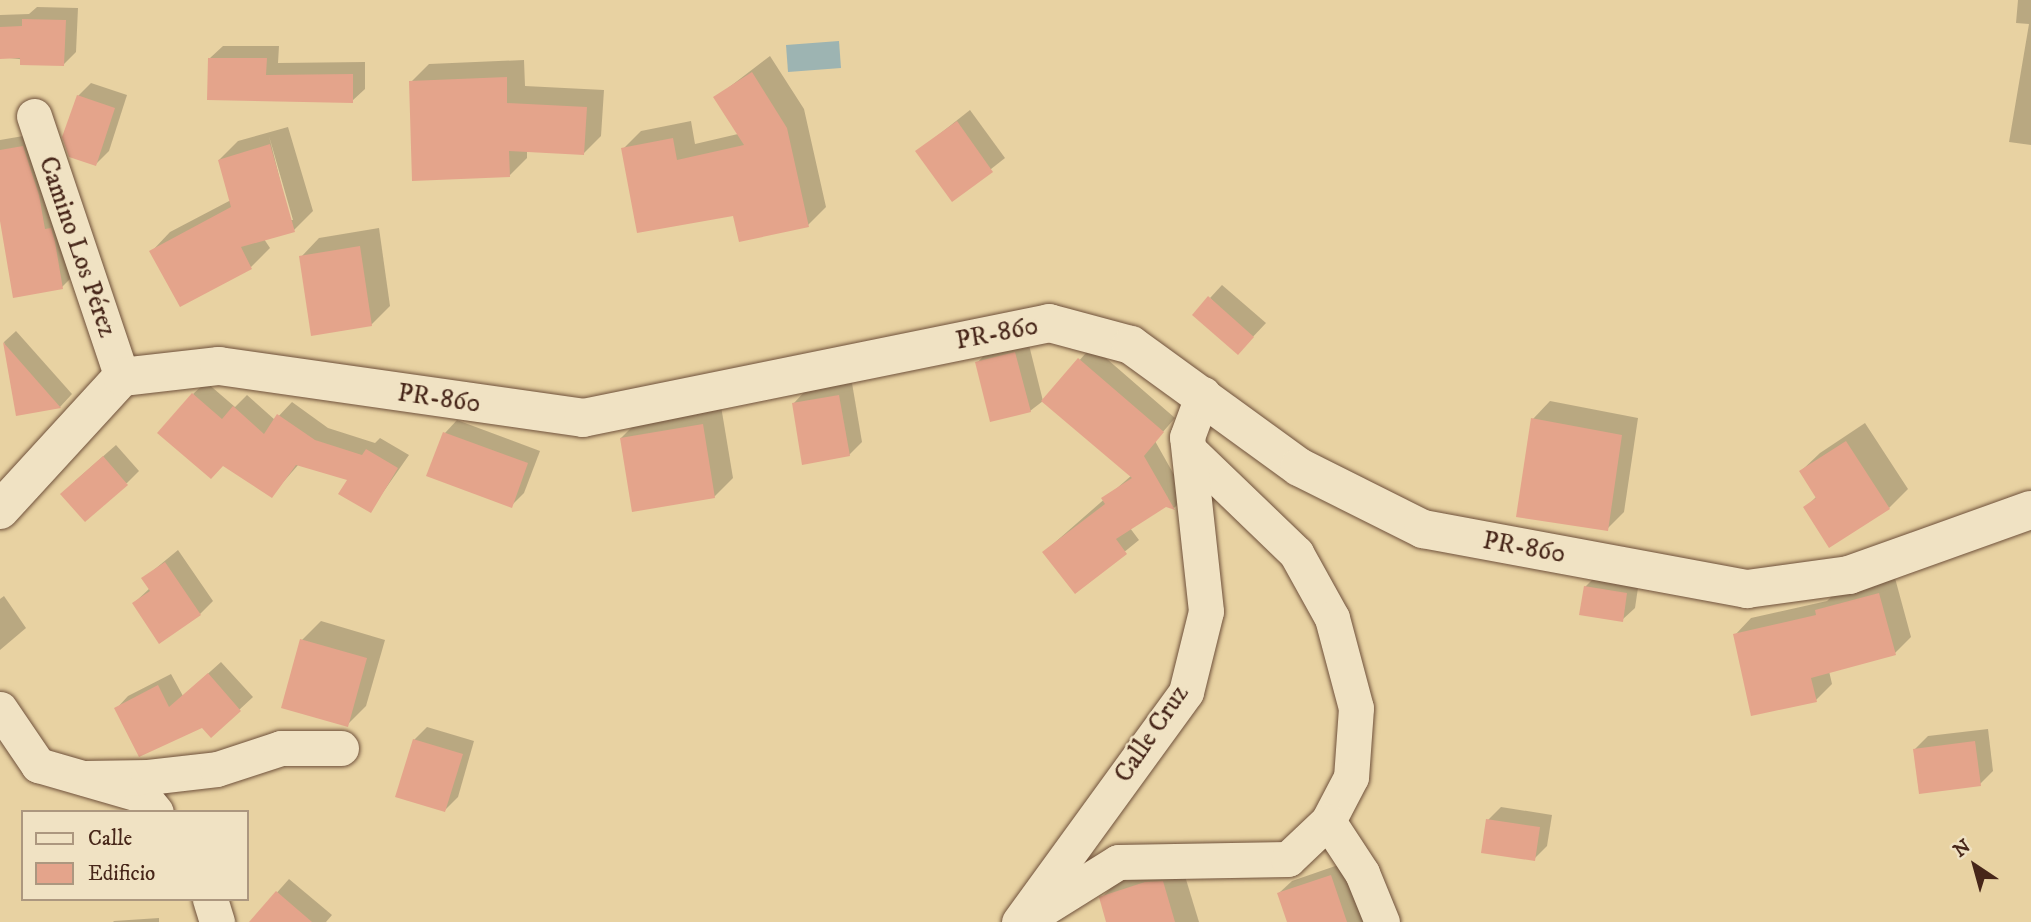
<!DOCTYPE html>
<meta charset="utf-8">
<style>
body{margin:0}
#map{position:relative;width:2031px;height:922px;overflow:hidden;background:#e8d2a2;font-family:"IM FELL DW Pica",serif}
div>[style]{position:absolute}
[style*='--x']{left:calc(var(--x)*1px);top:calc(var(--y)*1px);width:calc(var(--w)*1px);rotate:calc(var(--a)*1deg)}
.water>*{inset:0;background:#9db4b2}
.shadow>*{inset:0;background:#0003}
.building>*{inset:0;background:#e4a48b}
.roads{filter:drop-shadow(0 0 2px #6f513b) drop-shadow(0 0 2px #6f513b)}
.minor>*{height:35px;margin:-17.5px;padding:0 17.5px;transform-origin:17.5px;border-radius:17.5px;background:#f0e2c3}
.tertiary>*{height:38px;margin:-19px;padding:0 19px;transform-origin:19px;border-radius:19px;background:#f0e2c3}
span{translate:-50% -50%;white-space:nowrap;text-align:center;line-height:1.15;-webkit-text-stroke:5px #f0e2c3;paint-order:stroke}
.street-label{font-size:26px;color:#472619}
.legend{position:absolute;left:21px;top:810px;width:228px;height:91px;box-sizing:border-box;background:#f0e2c3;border:2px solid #ac977f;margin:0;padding:9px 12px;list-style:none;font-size:21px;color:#472619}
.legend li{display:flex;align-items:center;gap:14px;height:35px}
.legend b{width:35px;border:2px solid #ac977f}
.north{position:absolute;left:1940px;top:831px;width:70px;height:70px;-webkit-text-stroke:5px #f0e2c3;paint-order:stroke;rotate:324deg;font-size:19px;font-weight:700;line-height:28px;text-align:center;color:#472619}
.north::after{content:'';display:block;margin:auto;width:24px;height:32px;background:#472619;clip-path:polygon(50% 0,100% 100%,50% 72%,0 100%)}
</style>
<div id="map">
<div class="water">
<div style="clip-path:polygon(839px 41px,841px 68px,788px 72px,786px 45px)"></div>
</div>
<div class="shadow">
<div style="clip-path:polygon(2018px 0,2031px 0,2031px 145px,2009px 142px,2029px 24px,2016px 23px)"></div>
<div style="clip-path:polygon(37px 7px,78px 8px,76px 52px,64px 64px,0 57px,0 15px,29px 14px)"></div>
<div style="clip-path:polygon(223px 46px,279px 46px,278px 63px,365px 62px,365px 89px,352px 101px,210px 58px)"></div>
<div style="clip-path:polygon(770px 56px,804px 109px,826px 207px,808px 225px,734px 214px,623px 149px,641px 131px,691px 121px,695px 144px,738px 134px,715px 98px)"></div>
<div style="clip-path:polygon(524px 60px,525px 86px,604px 90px,601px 136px,583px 154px,527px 150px,527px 158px,509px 176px,411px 82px,429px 64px)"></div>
<div style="clip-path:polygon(91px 83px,127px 95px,109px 151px,96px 164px,78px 96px)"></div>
<div style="clip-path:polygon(970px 110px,1005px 158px,953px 199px,918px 151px)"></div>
<div style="clip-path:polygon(evenodd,288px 127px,313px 211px,294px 230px,264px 239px,270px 248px,251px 267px,152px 251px,170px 232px,231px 200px,219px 160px,238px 141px,288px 127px,269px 136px,293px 220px,290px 220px,269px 136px)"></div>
<div style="clip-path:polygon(35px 134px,75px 274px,62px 287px,0 211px,0 140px)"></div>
<div style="clip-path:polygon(379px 228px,390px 306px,371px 325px,301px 257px,319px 238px)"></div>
<div style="clip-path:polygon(1222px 285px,1266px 323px,1250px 340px,1210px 298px)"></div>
<div style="clip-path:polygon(16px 331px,72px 394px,60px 407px,17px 414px,4px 342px)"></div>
<div style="clip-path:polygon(1028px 341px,1043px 401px,1030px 411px,977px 363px,989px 350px)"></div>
<div style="clip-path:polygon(1092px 346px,1175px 418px,1155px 441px,1186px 496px,1174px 508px,1166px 505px,1130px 528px,1139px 540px,1075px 592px,1044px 552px,1132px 475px,1044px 401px)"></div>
<div style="clip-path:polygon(206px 382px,235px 407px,247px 395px,275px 420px,292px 402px,328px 428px,375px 443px,380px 438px,409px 455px,370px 511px,350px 479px,299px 464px,271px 496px,193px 394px)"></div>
<div style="clip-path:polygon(852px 383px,862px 442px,849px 455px,794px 403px,806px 390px)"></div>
<div style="clip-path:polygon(1550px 401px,1638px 418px,1624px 512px,1607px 529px,1533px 419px)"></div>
<div style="clip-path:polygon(721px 406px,733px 478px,714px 497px,621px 438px,640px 419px)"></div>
<div style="clip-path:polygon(457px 420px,540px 451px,524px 493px,511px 506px,428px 475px,445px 433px)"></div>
<div style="clip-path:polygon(1865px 423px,1908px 489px,1889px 508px,1805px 508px,1817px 496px,1801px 471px,1820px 453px)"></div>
<div style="clip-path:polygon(116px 445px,139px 471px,127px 483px,75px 481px)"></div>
<div style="clip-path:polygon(178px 550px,213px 601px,200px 614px,134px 603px,150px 588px,144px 578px)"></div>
<div style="clip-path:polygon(1598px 574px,1639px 581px,1635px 608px,1622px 620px,1585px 587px)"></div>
<div style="clip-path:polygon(1895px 578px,1911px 637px,1895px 653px,1829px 671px,1832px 684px,1816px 700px,1735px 635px,1751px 618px,1827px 601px,1833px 595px)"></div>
<div style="clip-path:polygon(4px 596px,26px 628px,0 650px,0 599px)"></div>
<div style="clip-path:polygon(321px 621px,385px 640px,366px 706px,347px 725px,302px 640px)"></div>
<div style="clip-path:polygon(221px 662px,253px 697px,211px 736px,203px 726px,116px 709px,128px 696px,171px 674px,183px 696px)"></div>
<div style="clip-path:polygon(427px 727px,474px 741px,458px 797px,445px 810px,414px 740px)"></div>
<div style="clip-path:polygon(1988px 729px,1993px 771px,1980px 784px,1915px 749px,1928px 736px)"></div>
<div style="clip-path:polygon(1501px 807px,1552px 815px,1547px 846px,1534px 859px,1488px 820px)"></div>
<div style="clip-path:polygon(1181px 863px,1199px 922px,1108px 922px,1101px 898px,1120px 879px)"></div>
<div style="clip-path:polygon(1344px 863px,1364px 922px,1289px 922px,1279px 893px,1292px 881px)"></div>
<div style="clip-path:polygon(289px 879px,332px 915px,326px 922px,251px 922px)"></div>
<div style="clip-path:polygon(159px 918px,159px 922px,113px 922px,114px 921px)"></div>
</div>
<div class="building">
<div style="clip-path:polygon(22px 19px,66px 20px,64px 66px,20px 65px,20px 58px,0 59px,0 27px,22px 26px)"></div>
<div style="clip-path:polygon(208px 58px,267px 58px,266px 75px,353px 74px,353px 103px,207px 100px)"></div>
<div style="clip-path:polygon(752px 72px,787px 128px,809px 227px,739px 242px,733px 216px,637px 233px,621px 148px,673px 138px,677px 160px,744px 145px,713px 97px)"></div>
<div style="clip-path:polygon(507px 77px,507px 103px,587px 107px,584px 155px,509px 151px,510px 177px,412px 181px,409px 81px)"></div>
<div style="clip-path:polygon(77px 95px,115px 108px,96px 166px,69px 157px,62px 137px)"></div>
<div style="clip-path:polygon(957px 121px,993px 172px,952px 202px,915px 151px)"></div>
<div style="clip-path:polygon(270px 144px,295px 232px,241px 247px,252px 269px,180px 307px,149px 251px,231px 207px,218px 160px)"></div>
<div style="clip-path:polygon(23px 146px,39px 195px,45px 229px,51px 228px,55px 242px,63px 289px,13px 298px,0 221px,0 150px)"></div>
<div style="clip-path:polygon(360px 246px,372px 326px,311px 336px,299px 256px)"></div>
<div style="clip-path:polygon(1208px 296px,1254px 337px,1238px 355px,1192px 315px)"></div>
<div style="clip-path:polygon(3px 342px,61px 408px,16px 416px)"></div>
<div style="clip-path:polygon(1015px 352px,1031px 412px,990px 422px,975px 362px)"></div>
<div style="clip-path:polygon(1078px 358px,1164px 432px,1144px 456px,1175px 510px,1166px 507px,1116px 539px,1127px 554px,1075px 594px,1042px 552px,1105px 504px,1101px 498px,1132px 478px,1041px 401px)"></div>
<div style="clip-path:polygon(192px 393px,222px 419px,233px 406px,264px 434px,277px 414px,315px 440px,362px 455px,366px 449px,398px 468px,371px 513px,338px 494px,347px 480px,296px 465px,272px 498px,223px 466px,211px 479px,157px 433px)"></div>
<div style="clip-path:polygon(839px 395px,850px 456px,802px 465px,792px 403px)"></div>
<div style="clip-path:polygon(1531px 418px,1622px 435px,1608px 531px,1516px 517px)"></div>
<div style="clip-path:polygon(703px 424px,715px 498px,632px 512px,620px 438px)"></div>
<div style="clip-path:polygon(443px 432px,528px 463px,512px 508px,426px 476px)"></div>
<div style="clip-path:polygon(1846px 441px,1890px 509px,1829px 548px,1803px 507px,1816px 498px,1799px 471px)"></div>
<div style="clip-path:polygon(103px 456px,128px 485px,85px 522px,60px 494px)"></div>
<div style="clip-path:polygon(165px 562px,201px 615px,159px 644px,132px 603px,150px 591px,141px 578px)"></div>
<div style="clip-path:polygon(1584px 586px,1627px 593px,1623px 622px,1579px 615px)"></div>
<div style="clip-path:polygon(1879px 593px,1896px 655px,1811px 678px,1817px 702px,1751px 716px,1733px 634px,1816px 615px,1815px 610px)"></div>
<div style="clip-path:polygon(300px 639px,367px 658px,348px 727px,281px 708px)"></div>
<div style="clip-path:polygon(208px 673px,241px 711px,211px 738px,202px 728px,139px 757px,114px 708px,158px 685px,169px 707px)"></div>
<div style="clip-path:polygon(413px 739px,463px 754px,445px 812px,395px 797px)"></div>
<div style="clip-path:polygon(1975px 741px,1981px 786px,1919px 794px,1913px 749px)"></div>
<div style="clip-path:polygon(1486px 819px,1540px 827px,1535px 861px,1481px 853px)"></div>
<div style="clip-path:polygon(1331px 875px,1347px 922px,1287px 922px,1277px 893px)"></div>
<div style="clip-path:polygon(1163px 881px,1175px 922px,1106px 922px,1099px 897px,1145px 882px)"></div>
<div style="clip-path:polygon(276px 891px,312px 922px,249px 922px)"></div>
</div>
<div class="roads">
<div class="minor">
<div style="--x:34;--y:116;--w:275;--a:71.4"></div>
<div style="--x:1189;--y:450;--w:149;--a:43.9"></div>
<div style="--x:1296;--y:553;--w:74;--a:61"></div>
<div style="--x:1332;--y:618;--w:93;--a:75.1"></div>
<div style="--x:1356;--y:708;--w:69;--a:94.1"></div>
<div style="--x:1351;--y:777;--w:50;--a:117.6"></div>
<div style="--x:0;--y:709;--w:68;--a:55.8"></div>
<div style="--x:38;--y:765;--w:108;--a:16.1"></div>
<div style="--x:142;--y:795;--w:22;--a:51"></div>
<div style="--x:85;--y:778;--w:63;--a:-0.9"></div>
<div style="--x:148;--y:777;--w:69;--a:-6.6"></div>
<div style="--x:217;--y:769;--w:67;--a:-18.2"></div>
<div style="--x:281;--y:748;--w:60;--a:0"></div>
<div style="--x:210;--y:899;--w:24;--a:73"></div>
<div style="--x:1030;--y:917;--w:104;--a:-32"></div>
<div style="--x:1118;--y:862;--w:170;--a:-1"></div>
<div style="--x:1288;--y:859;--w:55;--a:-43.5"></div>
<div style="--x:1328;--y:821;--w:62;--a:56.8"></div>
<div style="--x:1362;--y:873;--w:53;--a:67.8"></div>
<div style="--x:1019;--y:922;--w:284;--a:-54"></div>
<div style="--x:1186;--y:692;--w:83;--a:-76.1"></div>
<div style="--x:1206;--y:611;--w:175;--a:-96.2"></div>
<div style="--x:1187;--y:437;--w:46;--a:-69.6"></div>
</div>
<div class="tertiary">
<div style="--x:0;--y:510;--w:180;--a:-47.5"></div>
<div style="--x:122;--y:377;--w:98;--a:-6.5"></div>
<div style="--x:219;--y:366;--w:368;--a:8.1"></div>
<div style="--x:583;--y:418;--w:476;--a:-11.5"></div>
<div style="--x:1049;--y:323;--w:85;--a:15"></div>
<div style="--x:1131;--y:345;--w:208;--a:36"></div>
<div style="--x:1299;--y:467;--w:139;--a:26.6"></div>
<div style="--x:1423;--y:529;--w:330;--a:10.5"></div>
<div style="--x:1747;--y:589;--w:103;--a:-7.8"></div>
<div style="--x:1849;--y:575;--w:193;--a:-19.7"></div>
</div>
</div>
<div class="street-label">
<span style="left:77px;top:247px;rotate:71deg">Camino Los Pérez</span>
<span style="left:997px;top:334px;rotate:-11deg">PR-860</span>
<span style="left:439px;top:399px;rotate:8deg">PR-860</span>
<span style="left:1524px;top:548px;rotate:10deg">PR-860</span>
<span style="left:1152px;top:734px;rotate:-56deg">Calle Cruz</span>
</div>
<ul class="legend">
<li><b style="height:9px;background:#f0e2c3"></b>Calle</li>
<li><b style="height:19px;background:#e4a48b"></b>Edificio</li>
</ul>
<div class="north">N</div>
</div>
